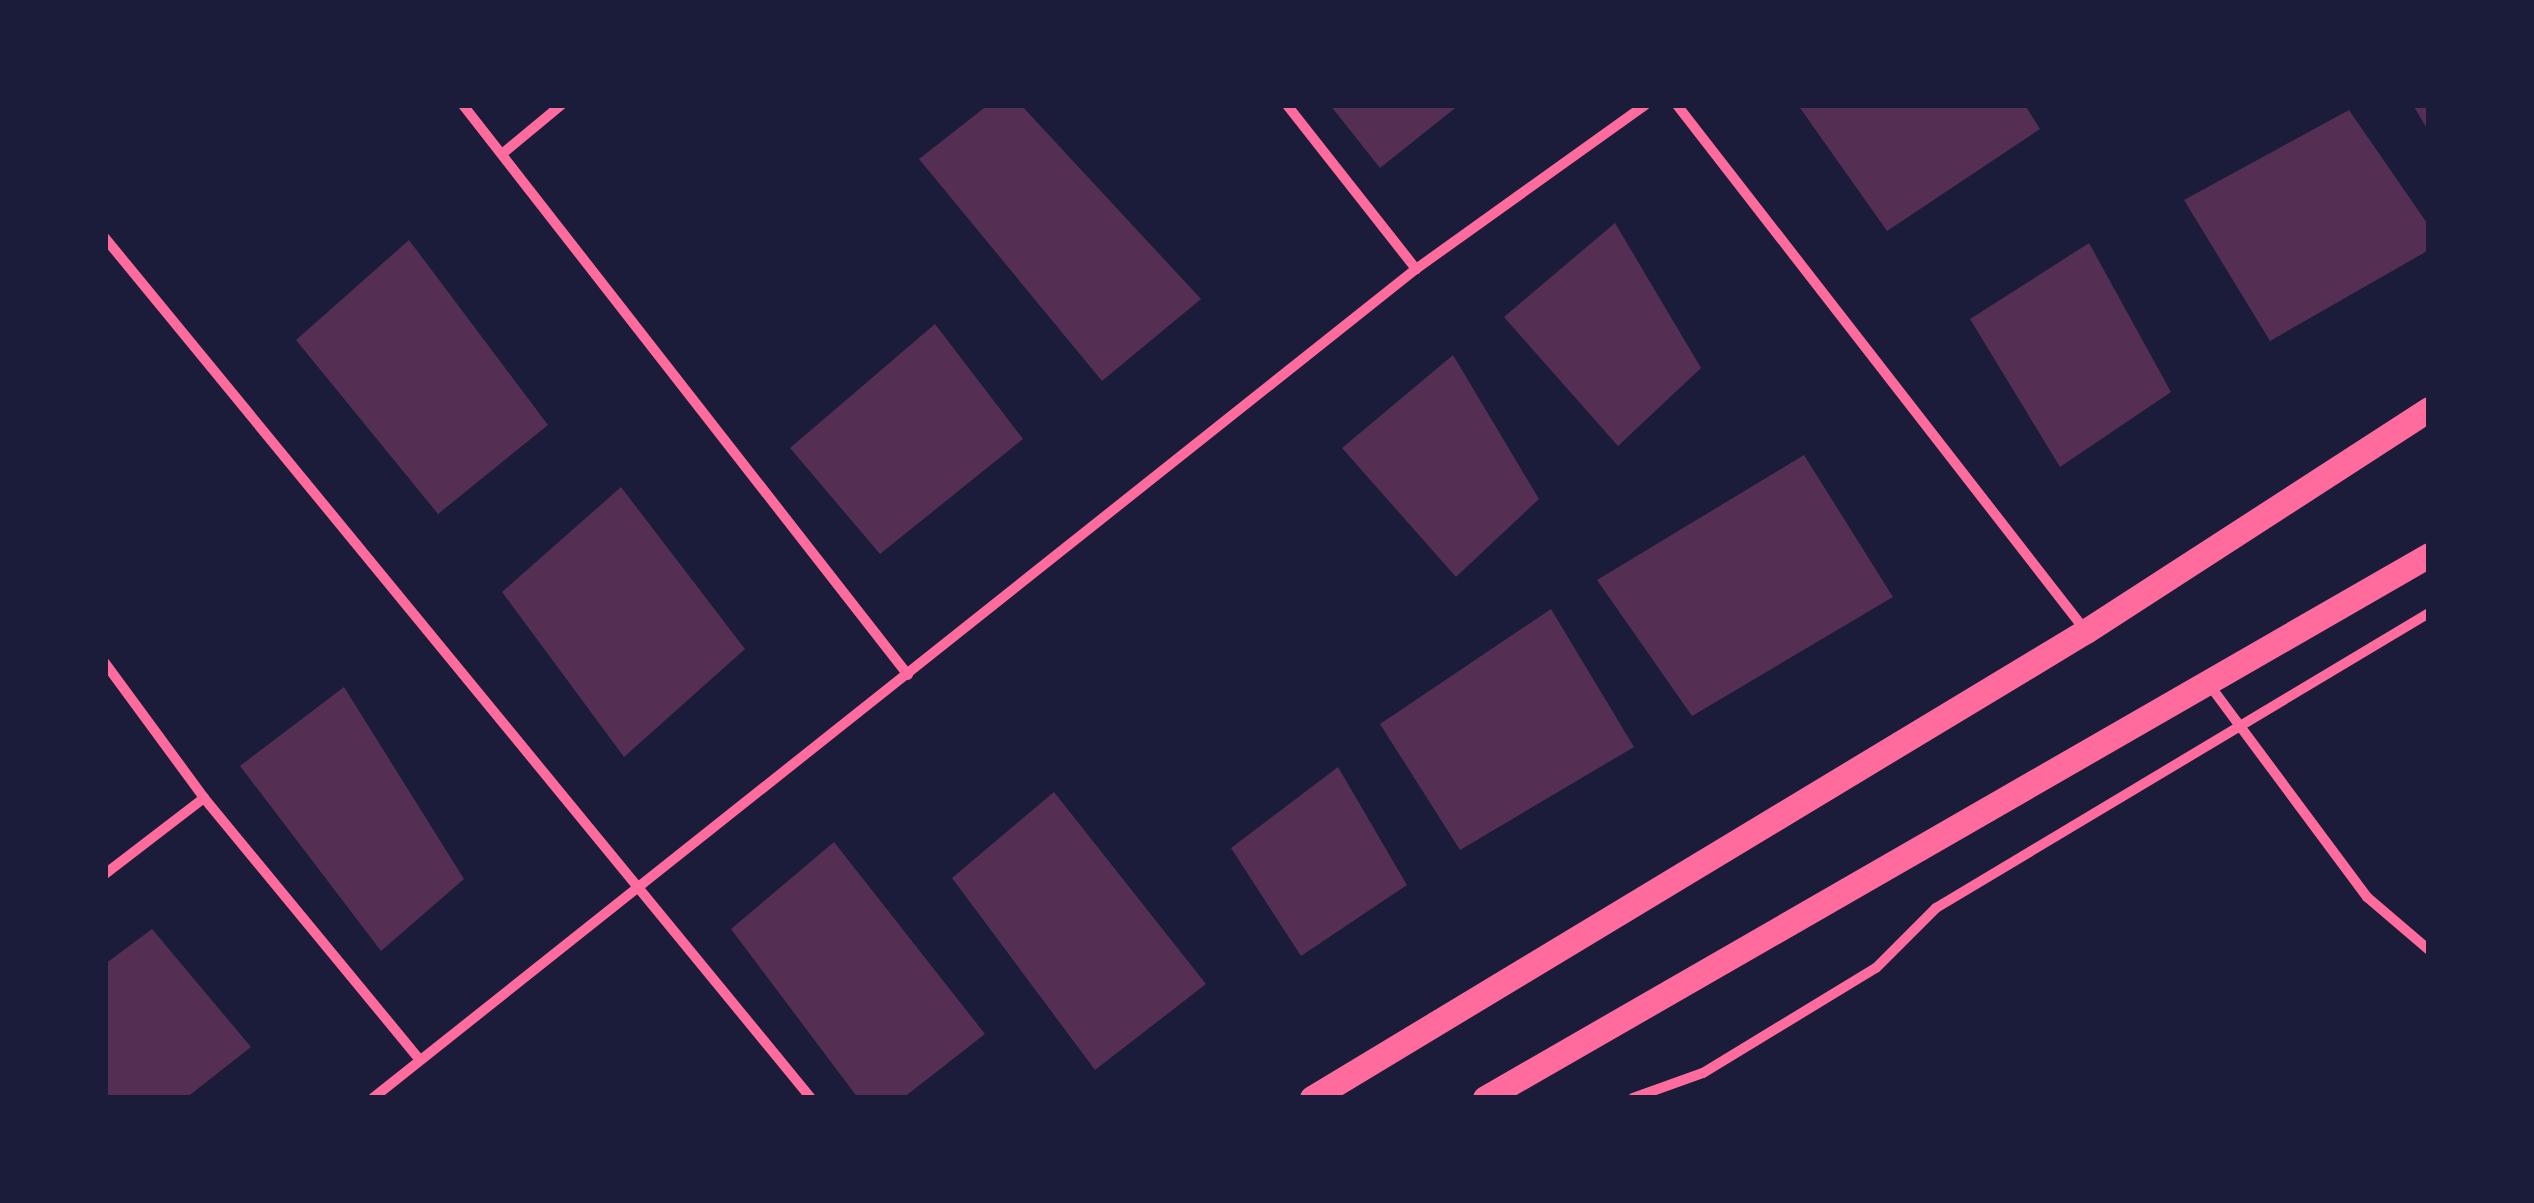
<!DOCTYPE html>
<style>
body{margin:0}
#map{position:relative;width:2534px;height:1203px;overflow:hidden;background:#1b1b3a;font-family:Cabin,sans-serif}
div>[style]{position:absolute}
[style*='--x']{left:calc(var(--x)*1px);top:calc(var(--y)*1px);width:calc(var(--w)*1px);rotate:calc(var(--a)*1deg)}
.building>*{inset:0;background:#542f53}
.minor>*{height:10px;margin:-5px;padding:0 5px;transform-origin:5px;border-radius:5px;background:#ff6b9d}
.primary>*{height:25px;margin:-12.5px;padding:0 12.5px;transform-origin:12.5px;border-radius:12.5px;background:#ff6b9d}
span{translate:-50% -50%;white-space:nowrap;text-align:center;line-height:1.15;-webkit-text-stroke:10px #1b1b3a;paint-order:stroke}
.frame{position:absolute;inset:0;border:108px solid #1b1b3a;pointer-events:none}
</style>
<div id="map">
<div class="building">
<div style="clip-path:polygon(988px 105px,1021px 105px,1201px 299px,1102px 381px,919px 159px)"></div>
<div style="clip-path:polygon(1330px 105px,1459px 105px,1380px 168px)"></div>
<div style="clip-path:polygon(1798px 105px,2025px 105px,2040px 129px,1887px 231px)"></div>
<div style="clip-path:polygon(2413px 105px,2429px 105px,2429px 132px)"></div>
<div style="clip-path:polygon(2349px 110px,2429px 226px,2429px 250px,2270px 341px,2184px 200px)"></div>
<div style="clip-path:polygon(1615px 223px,1701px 368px,1618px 446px,1504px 317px)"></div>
<div style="clip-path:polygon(409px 240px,548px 425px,438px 514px,296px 340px)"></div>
<div style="clip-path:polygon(2089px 243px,2171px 392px,2060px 467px,1970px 319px)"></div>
<div style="clip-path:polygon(935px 324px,1023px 439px,880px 554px,790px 448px)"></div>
<div style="clip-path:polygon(1453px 355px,1539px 499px,1456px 577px,1342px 448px)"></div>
<div style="clip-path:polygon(1804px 455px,1893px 597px,1692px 716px,1597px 580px)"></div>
<div style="clip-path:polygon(621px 487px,745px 649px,624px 757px,502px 592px)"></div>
<div style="clip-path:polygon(1551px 609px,1634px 747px,1460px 850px,1380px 724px)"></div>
<div style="clip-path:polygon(344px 687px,464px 879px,381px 951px,240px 766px)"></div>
<div style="clip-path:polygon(1338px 767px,1407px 885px,1301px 956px,1231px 848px)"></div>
<div style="clip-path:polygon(1054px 792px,1206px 984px,1095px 1070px,952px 878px)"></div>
<div style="clip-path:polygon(834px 842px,985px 1034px,903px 1098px,858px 1098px,731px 929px)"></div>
<div style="clip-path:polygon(152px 929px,251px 1047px,186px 1098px,105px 1098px,105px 964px)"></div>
</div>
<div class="minor">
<div style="--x:463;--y:105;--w:723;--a:52.02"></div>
<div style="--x:1287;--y:105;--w:209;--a:51.8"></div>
<div style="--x:1677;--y:105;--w:665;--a:52.15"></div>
<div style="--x:502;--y:154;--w:77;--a:-39.7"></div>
<div style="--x:105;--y:238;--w:1113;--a:50.62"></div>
<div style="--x:105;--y:663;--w:167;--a:53.7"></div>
<div style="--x:204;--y:798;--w:338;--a:50.5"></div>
<div style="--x:2208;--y:683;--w:267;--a:53.4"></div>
<div style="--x:2367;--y:897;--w:82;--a:40.5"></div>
<div style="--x:105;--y:874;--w:125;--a:-37.5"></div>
<div style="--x:373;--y:1098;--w:1332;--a:-38.48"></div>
<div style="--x:1416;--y:269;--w:282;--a:-35.6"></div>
<div style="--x:1633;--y:1098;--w:74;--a:-19.7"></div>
<div style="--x:1703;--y:1073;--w:202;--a:-31.3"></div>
<div style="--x:1876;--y:968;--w:85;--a:-45"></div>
<div style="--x:1936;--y:908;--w:575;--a:-30.9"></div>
</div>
<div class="primary">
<div style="--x:1312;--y:1098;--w:904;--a:-31.11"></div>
<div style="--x:2086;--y:631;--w:409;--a:-32.9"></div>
<div style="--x:1485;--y:1098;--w:1089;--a:-29.91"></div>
</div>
<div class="frame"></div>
</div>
